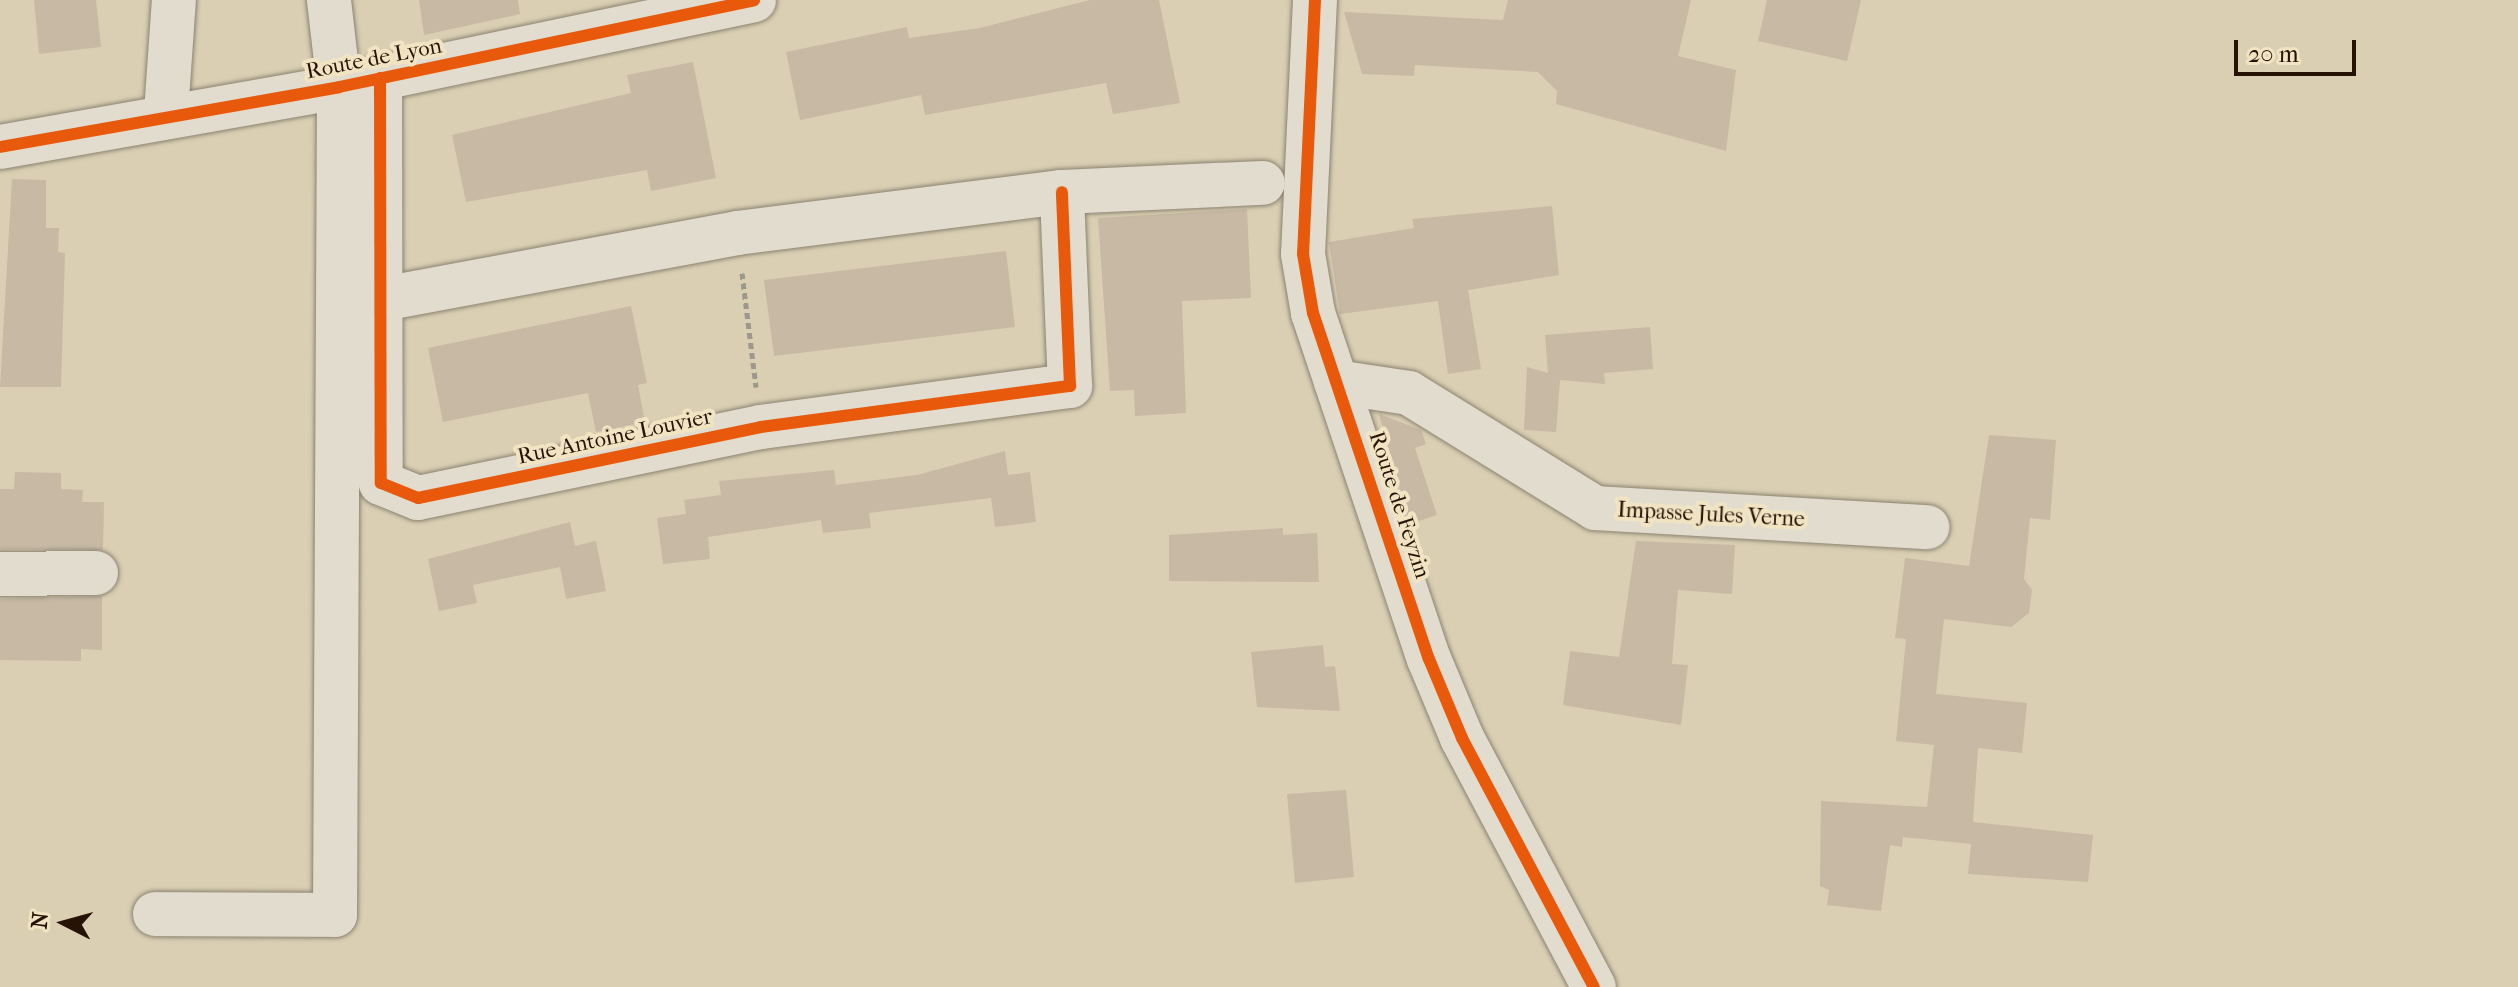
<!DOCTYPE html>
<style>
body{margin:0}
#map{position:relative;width:2518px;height:987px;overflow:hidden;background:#dacfb3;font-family:"IM FELL French Canon",serif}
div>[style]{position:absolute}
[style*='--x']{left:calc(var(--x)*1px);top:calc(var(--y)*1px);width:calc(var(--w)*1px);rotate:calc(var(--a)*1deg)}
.building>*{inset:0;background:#c7b9a4}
.path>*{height:5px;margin-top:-2.5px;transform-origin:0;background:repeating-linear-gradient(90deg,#9e978b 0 6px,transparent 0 10px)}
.roads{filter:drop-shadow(0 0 2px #8b8271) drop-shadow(0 0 2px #8b8271)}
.street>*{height:44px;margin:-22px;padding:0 22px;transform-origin:22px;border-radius:22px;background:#e1dccd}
.secondary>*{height:44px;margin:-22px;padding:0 22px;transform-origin:22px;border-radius:22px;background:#e1dccd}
.cycleway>*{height:12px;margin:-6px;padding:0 6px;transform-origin:6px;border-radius:6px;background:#e8590c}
span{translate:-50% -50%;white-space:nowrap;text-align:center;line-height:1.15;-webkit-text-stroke:8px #f1e4c3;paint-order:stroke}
.street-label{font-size:22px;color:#271306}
.north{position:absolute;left:24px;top:883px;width:80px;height:80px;-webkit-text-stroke:6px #f1e4c3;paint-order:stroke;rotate:276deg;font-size:22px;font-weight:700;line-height:32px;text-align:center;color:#271306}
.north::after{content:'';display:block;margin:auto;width:28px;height:36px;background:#271306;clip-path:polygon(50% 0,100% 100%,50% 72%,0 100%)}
.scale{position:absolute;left:2234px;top:40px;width:122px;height:36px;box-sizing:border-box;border:4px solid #271306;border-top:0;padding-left:10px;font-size:24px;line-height:28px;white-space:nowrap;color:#271306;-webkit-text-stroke:6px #f1e4c3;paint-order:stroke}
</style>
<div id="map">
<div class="building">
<div style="clip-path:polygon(34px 0,96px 0,101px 47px,39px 54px)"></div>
<div style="clip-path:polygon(419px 0,518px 0,520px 14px,424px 35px)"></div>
<div style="clip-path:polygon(1090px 0,1159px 0,1180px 103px,1113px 114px,1106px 83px,925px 115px,921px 95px,800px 120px,786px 52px,907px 27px,909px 38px,980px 28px)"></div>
<div style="clip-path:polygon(1508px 0,1691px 0,1678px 56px,1736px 70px,1726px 151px,1556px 104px,1557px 91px,1538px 72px,1415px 65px,1414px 76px,1362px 74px,1344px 12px,1503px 20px)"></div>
<div style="clip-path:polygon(1767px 0,1861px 0,1847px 61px,1758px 41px)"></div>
<div style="clip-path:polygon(693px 62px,716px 178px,651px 191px,647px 170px,466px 202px,452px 135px,631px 93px,627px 75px)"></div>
<div style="clip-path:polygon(12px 179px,46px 180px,46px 228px,59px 228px,58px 252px,65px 253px,61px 387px,0 387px)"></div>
<div style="clip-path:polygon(1552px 206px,1559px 275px,1468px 290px,1481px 369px,1448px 374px,1438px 301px,1340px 314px,1329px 242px,1414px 228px,1412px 219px)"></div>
<div style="clip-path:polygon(1247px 209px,1251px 298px,1182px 301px,1186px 413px,1135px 416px,1134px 390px,1110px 391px,1098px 218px)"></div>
<div style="clip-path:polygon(1006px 251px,1015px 327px,774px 356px,764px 280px)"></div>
<div style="clip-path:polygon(631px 306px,647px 383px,638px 385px,645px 422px,596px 432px,588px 393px,443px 422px,428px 348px)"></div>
<div style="clip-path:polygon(1650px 327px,1653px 369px,1604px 373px,1605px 384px,1560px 380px,1556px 432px,1524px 430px,1527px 367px,1548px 373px,1545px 335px)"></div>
<div style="clip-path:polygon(1379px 414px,1421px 430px,1426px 444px,1415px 448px,1437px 515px,1410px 524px)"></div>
<div style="clip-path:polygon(1989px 435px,2056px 440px,2050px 520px,2030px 518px,2024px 579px,2032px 590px,2029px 613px,2011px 627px,1944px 619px,1936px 694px,2027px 703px,2022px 753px,1978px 748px,1973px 822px,2093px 835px,2088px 882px,1968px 874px,1971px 844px,1903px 837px,1902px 847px,1890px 845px,1881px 911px,1827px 905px,1829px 890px,1820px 886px,1821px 801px,1927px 807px,1934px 745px,1896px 741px,1906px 639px,1895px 638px,1905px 558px,1969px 566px)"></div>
<div style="clip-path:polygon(1005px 451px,1008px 475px,1030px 472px,1036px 522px,995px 527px,991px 498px,869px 513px,871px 528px,823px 533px,821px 520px,708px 537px,710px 559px,663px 564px,657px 518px,686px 514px,684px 500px,721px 495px,719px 481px,834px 470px,836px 485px,917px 475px)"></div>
<div style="clip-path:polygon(15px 472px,61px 473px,61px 489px,83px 490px,82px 502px,104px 502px,103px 550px,0 549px,0 489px,14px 489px)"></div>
<div style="clip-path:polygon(570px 522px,575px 546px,596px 541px,606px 591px,566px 599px,560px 567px,473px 585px,477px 603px,439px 611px,428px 559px)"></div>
<div style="clip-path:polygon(1283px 528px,1283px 535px,1317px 533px,1319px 582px,1169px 581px,1169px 535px)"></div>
<div style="clip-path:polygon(1636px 541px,1735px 545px,1732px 594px,1678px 590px,1672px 664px,1688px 665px,1681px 725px,1563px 705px,1570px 651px,1619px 657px)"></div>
<div style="clip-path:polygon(102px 596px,102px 650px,81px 649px,81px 661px,0 660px,0 599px)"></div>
<div style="clip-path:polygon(1323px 645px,1325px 667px,1335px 666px,1340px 711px,1257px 707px,1251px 652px)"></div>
<div style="clip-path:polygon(1346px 790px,1354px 877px,1295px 883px,1287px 794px)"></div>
</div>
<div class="path">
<div style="--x:742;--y:273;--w:115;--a:83"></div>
</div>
<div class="roads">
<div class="street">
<div style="--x:1315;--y:0;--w:254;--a:92.7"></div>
<div style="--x:1303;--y:254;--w:60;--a:80.4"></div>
<div style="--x:1313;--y:313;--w:365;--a:71.5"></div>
<div style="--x:1429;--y:659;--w:86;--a:67.3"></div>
<div style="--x:1462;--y:738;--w:282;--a:62.1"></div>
<div style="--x:380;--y:78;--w:405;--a:89.9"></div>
<div style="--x:381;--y:483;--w:40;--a:22"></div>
<div style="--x:418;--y:498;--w:350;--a:-11.7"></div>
<div style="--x:761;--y:427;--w:312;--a:-7.6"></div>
<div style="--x:1070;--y:386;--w:194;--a:-92.4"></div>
<div style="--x:166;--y:113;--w:113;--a:-86"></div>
<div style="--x:382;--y:299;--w:361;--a:-10.5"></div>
<div style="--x:737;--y:233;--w:328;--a:-7.2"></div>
<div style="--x:1062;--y:192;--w:201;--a:-2.6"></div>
<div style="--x:1336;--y:382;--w:74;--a:8.6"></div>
<div style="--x:1409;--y:393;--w:219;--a:31.7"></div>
<div style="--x:1595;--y:508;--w:333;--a:3.3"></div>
<div style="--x:0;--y:574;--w:96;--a:-0.6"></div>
<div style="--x:155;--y:914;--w:180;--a:0.3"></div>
<div style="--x:335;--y:915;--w:828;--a:-89.72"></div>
<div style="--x:339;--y:87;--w:88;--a:-96.6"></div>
</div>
<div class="secondary">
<div style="--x:0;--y:147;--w:344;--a:-10"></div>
<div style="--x:339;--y:87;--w:424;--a:-11.8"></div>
</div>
</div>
<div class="cycleway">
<div style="--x:1315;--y:0;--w:254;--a:92.7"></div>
<div style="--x:1303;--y:254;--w:60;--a:80.4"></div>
<div style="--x:1313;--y:313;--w:365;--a:71.5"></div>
<div style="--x:1429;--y:659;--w:86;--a:67.3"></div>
<div style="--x:1462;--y:738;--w:282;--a:62.1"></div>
<div style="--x:380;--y:78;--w:405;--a:89.9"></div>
<div style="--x:381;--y:483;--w:40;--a:22"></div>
<div style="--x:418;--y:498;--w:350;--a:-11.7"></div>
<div style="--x:761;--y:427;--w:312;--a:-7.6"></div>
<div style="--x:1070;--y:386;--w:194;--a:-92.4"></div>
<div style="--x:0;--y:147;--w:344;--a:-10"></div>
<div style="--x:339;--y:87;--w:424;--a:-11.8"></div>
</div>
<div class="street-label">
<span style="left:374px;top:59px;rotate:-11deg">Route de Lyon</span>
<span style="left:615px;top:437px;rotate:-12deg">Rue Antoine Louvier</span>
<span style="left:1399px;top:505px;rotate:72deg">Route de Feyzin</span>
<span style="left:1711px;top:515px;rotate:3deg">Impasse Jules Verne</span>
</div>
<div class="north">N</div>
<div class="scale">20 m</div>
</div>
